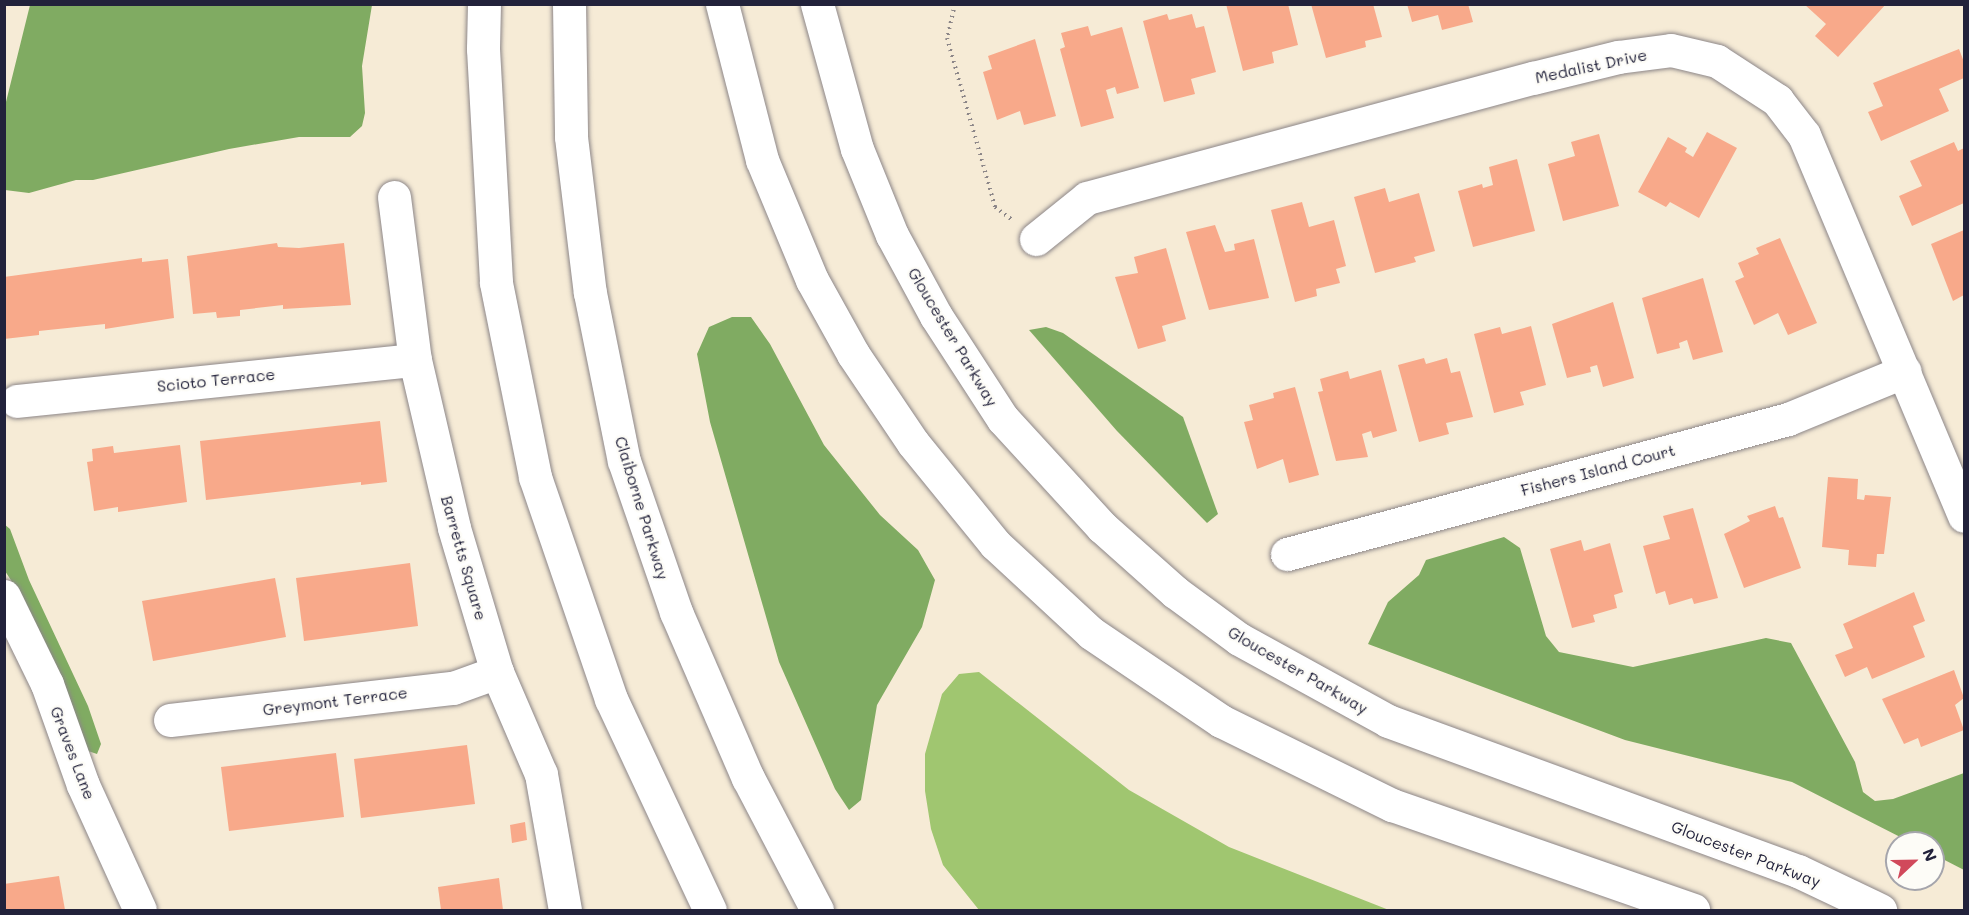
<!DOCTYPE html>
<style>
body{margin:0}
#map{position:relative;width:1969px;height:915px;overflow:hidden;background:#f6ebd6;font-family:Mali,sans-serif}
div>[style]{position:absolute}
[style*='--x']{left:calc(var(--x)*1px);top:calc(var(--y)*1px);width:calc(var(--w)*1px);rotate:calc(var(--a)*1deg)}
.green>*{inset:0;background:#a0c670}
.forest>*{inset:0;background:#80ab62}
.building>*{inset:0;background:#f8a98a}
.path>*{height:4px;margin-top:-2px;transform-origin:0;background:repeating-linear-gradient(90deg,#8c8688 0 1.5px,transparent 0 6px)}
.roads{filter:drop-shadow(0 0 2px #8c8688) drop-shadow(0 0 2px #8c8688)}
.minor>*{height:33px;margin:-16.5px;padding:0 16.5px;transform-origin:16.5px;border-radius:16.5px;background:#fff}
.secondary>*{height:33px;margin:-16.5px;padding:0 16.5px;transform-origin:16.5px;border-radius:16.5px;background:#fff}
span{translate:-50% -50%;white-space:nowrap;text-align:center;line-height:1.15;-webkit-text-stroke:5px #fdfcf7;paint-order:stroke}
.street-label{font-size:16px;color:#22223b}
.frame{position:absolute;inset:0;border:6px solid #22223b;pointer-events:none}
.north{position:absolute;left:1885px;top:831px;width:60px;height:60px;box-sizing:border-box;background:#fdfcf7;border:2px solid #a5a5ac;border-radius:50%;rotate:68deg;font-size:16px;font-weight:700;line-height:24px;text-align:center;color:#22223b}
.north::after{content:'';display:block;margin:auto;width:21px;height:27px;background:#d1495b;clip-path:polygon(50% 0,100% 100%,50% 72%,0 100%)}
</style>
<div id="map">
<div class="green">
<div style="clip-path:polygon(979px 672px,1129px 790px,1229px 847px,1389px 910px,979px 910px,943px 865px,931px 829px,925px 791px,925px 754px,942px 694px,959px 674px)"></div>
</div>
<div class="forest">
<div style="clip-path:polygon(30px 5px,372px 5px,362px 66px,365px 113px,362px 126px,350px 137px,299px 137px,229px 149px,93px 180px,76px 180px,29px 193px,5px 190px,5px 106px)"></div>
<div style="clip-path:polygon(732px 317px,751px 317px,770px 344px,824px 445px,880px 515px,918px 550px,935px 580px,922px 627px,877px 705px,861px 800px,849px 810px,835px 789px,779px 662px,710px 422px,697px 354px,709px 327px)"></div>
<div style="clip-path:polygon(1046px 327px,1063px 333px,1183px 417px,1218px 514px,1207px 523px,1117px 431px,1029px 330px)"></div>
<div style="clip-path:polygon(4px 524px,10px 529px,29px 580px,88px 706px,101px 744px,97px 754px,85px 750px,18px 591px,5px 571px)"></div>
<div style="clip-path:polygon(1504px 537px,1520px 548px,1546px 636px,1559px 652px,1633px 667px,1766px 638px,1791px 643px,1855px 762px,1863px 792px,1875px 801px,1893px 799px,1964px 773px,1964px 870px,1933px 854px,1933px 843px,1912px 843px,1792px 782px,1625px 740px,1368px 644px,1388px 602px,1419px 575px,1426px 560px)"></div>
</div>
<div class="building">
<div style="clip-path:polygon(1226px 4px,1288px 4px,1298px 45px,1272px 52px,1274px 63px,1243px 71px)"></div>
<div style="clip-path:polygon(1311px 4px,1373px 4px,1382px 37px,1365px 41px,1366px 47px,1326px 58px)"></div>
<div style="clip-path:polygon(1407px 4px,1468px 4px,1473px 22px,1442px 30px,1438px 15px,1412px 22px)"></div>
<div style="clip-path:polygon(1804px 4px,1886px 4px,1838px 57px,1815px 36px,1826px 24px)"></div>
<div style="clip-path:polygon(1167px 14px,1169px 20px,1192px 14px,1196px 28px,1204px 26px,1216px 72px,1191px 79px,1195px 94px,1164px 102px,1143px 21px)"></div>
<div style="clip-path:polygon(1088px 26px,1091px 36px,1122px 27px,1139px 88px,1117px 94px,1115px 87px,1106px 90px,1114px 118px,1081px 127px,1060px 49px,1065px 47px,1061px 33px)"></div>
<div style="clip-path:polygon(1035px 39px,1056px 116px,1024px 125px,1020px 111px,997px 120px,983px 72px,992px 69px,988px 56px)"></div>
<div style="clip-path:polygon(1959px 49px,1964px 62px,1964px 78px,1939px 89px,1949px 111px,1881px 141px,1868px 112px,1883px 106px,1873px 83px)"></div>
<div style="clip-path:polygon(1707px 132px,1737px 148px,1699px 218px,1670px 202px,1666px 207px,1638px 192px,1668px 137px,1687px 148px,1685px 152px,1693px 157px)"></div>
<div style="clip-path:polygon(1599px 134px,1619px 206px,1563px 221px,1548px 164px,1575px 156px,1571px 142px)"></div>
<div style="clip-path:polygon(1954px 142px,1958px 151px,1964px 148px,1964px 203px,1912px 226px,1899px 196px,1922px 186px,1910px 161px)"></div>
<div style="clip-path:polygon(1517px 159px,1535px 231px,1473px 247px,1458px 191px,1482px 184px,1483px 188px,1493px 185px,1489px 167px)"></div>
<div style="clip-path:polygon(1385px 188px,1389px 202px,1419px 193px,1435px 251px,1414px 257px,1416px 262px,1375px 273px,1354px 197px)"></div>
<div style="clip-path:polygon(1302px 202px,1309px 227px,1334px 220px,1346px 266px,1336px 269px,1340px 283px,1316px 289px,1317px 296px,1295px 302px,1271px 210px)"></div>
<div style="clip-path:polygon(1215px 225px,1225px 252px,1235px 250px,1234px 244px,1254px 239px,1269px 298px,1209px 310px,1186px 232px)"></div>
<div style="clip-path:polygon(1964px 230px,1964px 295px,1953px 301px,1931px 244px)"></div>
<div style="clip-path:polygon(1780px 238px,1817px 323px,1788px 335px,1778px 313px,1754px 325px,1735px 281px,1744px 277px,1738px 263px,1759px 254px,1756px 248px)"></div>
<div style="clip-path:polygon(277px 243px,278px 247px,299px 248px,344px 243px,351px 305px,283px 309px,283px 305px,240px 310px,240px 316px,217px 318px,216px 312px,193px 314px,187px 256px)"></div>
<div style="clip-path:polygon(1166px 248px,1186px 319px,1162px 326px,1166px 341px,1138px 349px,1115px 277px,1138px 273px,1134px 257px)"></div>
<div style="clip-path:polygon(142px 258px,142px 262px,168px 259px,174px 318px,105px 329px,105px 324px,39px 331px,39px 335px,4px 339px,4px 277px)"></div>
<div style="clip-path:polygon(1703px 278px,1723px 352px,1693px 360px,1687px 340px,1679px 343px,1680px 348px,1657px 354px,1642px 298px)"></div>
<div style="clip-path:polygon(1613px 302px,1634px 378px,1603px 387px,1597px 365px,1590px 367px,1591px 372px,1567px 378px,1552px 324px)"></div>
<div style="clip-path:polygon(1531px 326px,1546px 385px,1520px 392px,1524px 405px,1494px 413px,1474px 334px,1500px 327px,1502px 334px)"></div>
<div style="clip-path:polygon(1424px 358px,1426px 364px,1447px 358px,1451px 373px,1460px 371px,1473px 417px,1446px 423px,1449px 434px,1419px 442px,1398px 365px)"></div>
<div style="clip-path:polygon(1381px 370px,1397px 431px,1373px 438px,1371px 431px,1362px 434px,1368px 457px,1336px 461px,1318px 392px,1323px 391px,1320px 379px,1348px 371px,1350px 379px)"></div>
<div style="clip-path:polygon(1295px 387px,1319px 475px,1289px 483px,1283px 459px,1257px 469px,1244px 422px,1253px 420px,1249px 405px,1274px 398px,1273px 393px)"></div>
<div style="clip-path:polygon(380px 421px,387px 482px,361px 485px,361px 482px,206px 500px,200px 441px)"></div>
<div style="clip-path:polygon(180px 445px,187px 502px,118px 512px,118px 507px,94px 511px,87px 462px,93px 461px,92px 449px,113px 446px,114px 453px)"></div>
<div style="clip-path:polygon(1828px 477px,1858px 479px,1857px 499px,1864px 500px,1865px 495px,1891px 497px,1884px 554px,1877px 554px,1876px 567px,1848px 565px,1849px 550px,1822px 547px)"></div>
<div style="clip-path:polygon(1775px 506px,1779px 518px,1783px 517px,1801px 568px,1744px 588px,1724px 534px,1750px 521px,1747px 516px)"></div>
<div style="clip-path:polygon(1693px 508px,1718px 598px,1694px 604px,1692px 598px,1669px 605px,1665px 591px,1656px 594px,1643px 546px,1670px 539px,1663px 516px)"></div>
<div style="clip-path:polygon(1581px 540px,1584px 551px,1610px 543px,1623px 592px,1614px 595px,1617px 608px,1593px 615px,1595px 622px,1572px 628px,1550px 549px)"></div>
<div style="clip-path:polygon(410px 563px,418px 626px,304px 641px,296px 578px)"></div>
<div style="clip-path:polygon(275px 578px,286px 637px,153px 661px,142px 601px)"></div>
<div style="clip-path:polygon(1914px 592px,1925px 621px,1913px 626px,1925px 657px,1872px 679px,1867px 667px,1845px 677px,1835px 655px,1853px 648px,1843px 624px)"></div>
<div style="clip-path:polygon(1954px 670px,1964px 698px,1955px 705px,1964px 730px,1921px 747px,1918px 738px,1904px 744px,1882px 699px)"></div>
<div style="clip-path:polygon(467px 745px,475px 804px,361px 818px,354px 759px)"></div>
<div style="clip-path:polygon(336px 753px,344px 817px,229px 831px,221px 767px)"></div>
<div style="clip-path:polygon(525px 822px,527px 840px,512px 843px,510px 825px)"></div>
<div style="clip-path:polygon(59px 876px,65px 910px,4px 910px,4px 884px)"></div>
<div style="clip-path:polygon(499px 878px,503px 910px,441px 910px,438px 887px)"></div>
</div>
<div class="path">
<div style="--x:955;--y:4;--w:35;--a:103"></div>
<div style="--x:947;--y:38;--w:176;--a:74.1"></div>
<div style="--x:995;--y:207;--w:21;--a:37"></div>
</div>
<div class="roads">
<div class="minor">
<div style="--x:394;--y:197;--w:164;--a:82.7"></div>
<div style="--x:415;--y:360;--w:172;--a:76.9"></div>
<div style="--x:454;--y:528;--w:150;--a:73.4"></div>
<div style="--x:497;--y:672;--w:111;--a:66.7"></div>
<div style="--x:541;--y:774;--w:138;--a:80"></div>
<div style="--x:1036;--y:239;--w:65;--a:-38.8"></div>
<div style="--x:1087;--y:198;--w:462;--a:-15.1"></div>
<div style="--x:1533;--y:78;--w:88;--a:-13.9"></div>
<div style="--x:1618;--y:57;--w:53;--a:-7.5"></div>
<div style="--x:1671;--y:50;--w:47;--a:13.4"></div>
<div style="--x:1717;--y:61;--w:72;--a:33"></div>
<div style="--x:1777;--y:100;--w:44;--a:52.4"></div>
<div style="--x:1804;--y:135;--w:413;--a:67.2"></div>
<div style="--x:17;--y:401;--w:400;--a:-5.9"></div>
<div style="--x:1287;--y:554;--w:519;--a:-15.08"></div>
<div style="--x:1788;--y:419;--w:126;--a:-22.3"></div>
<div style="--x:4;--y:596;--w:98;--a:64"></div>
<div style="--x:47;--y:684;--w:107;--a:70.4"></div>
<div style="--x:83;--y:785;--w:137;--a:65.5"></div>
<div style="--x:170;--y:720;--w:285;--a:-6.5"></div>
<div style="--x:453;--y:688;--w:47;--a:-20"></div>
</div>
<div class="secondary">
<div style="--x:484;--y:4;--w:45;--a:91.3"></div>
<div style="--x:483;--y:49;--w:234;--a:86.8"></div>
<div style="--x:496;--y:283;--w:198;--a:78.6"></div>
<div style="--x:535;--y:477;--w:235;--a:71.1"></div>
<div style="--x:611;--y:699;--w:233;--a:64.9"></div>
<div style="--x:569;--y:4;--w:133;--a:89.1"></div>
<div style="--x:571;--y:137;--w:157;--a:83.1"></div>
<div style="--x:590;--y:293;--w:171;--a:78.6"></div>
<div style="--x:624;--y:461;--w:160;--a:71"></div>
<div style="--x:676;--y:612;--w:181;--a:66.6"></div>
<div style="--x:748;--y:778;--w:149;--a:62.4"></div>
<div style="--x:722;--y:4;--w:161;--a:75.6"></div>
<div style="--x:762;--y:160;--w:130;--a:67.4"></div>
<div style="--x:812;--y:280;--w:85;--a:61"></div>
<div style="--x:853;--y:354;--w:107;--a:56"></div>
<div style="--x:913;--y:443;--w:130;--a:50.9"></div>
<div style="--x:995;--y:544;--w:131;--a:42.8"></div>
<div style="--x:1091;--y:633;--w:157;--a:34.1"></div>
<div style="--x:1221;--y:721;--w:191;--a:26.2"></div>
<div style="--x:1392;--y:805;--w:319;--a:19.2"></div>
<div style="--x:817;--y:4;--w:150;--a:74.6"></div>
<div style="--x:857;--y:149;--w:93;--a:67.9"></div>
<div style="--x:892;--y:235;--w:92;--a:61.5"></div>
<div style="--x:936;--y:316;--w:123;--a:57"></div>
<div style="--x:1003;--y:419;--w:147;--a:47.5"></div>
<div style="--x:1102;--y:527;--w:98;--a:41.7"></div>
<div style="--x:1175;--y:592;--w:79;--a:36.3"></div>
<div style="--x:1239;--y:639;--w:170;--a:28.8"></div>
<div style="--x:1388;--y:721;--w:437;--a:20.1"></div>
<div style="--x:1798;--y:871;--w:91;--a:25.4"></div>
</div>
</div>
<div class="street-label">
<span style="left:1591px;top:66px;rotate:-12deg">Medalist Drive</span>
<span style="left:953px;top:337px;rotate:59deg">Gloucester Parkway</span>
<span style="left:216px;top:380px;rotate:-6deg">Scioto Terrace</span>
<span style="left:1598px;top:470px;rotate:-15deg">Fishers Island Court</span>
<span style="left:642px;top:508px;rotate:73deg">Claiborne Parkway</span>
<span style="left:464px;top:558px;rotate:74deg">Barretts Square</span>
<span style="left:1298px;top:670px;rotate:30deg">Gloucester Parkway</span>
<span style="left:335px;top:701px;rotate:-7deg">Greymont Terrace</span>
<span style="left:73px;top:753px;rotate:69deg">Graves Lane</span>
<span style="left:1746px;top:854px;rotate:21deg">Gloucester Parkway</span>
</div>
<div class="frame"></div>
<div class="north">N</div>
</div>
